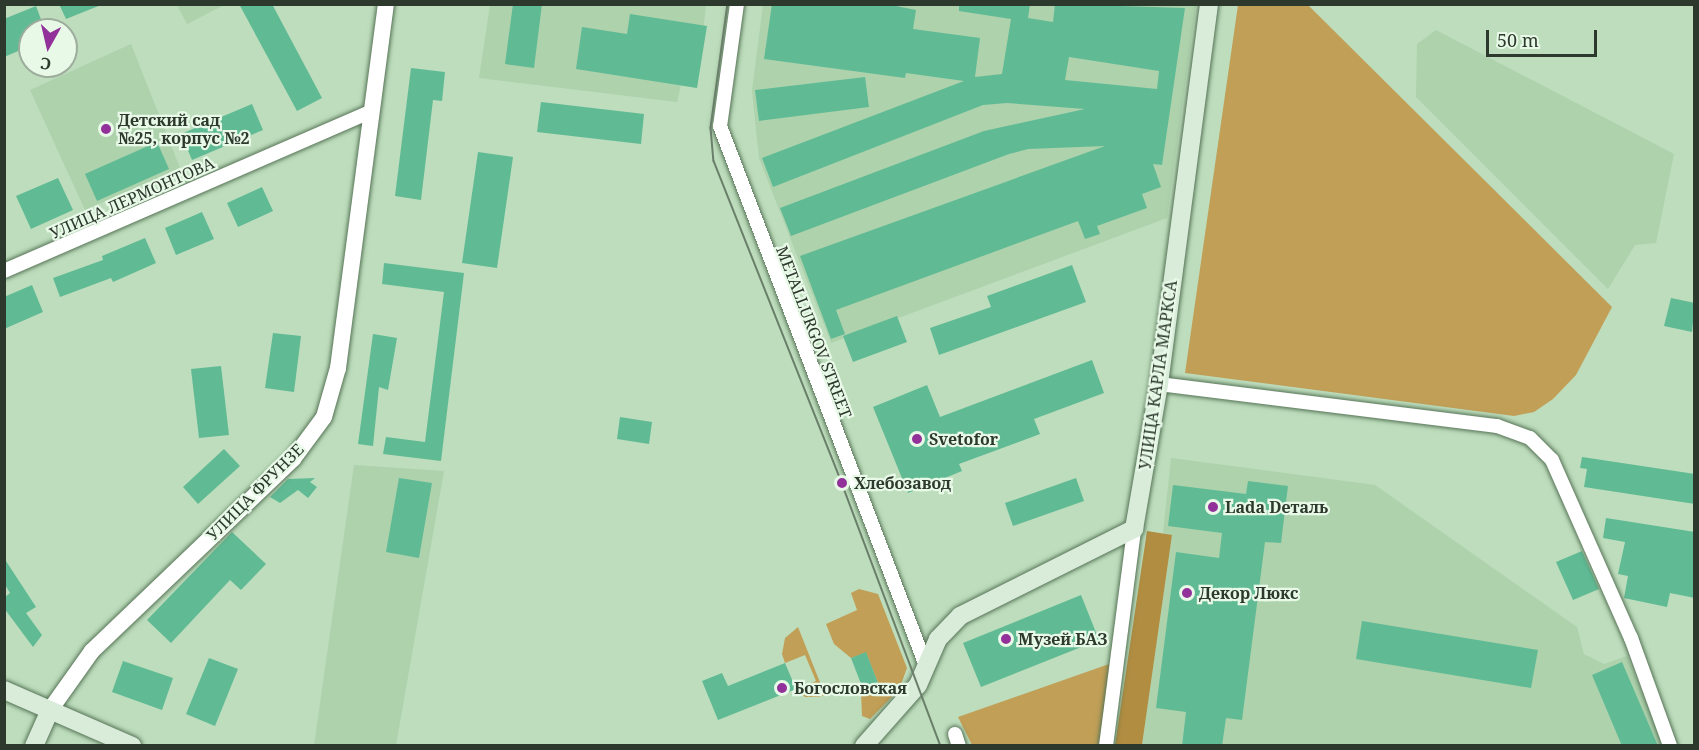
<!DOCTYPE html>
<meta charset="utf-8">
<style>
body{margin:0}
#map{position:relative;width:1699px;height:750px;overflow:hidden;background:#bdddbc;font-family:"Noto Serif",serif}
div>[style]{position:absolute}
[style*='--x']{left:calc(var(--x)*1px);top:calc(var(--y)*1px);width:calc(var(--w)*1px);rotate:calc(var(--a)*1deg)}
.built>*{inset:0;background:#add2ac}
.green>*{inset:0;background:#c19f57}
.forest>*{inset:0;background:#b08d41}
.building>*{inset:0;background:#60bb95}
.roads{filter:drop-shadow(0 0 2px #577457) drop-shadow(0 0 2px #577457)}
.minor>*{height:14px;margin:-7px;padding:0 7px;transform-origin:7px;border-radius:7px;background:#fff}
.tertiary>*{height:16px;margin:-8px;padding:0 8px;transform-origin:8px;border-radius:8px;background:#fff}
.secondary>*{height:18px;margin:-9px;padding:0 9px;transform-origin:9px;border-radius:9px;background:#d9ecda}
.tram>*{height:1.5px;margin:-0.75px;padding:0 0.75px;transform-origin:0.75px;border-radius:0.75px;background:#6a7f6a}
.dots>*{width:16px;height:16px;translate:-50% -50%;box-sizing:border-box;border:3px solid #e8f9e8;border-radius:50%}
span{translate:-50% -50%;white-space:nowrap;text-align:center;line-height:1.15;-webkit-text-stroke:4.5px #e8f9e8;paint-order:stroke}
.poi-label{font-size:16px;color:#2c392c;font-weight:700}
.left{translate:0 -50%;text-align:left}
.street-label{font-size:16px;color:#2c392c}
.frame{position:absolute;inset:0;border:6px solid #2c392c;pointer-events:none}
.north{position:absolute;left:18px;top:18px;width:60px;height:60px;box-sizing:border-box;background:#e8f9e8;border:2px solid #9dac9d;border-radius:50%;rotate:188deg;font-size:16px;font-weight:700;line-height:24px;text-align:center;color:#2c392c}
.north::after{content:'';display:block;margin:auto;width:21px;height:27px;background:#913199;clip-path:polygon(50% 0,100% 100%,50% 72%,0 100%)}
.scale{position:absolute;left:1486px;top:30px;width:111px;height:27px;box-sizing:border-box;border:3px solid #2c392c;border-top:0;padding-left:8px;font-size:18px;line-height:21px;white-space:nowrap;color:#2c392c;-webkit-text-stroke:4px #e8f9e8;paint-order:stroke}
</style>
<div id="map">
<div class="built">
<div style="clip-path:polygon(177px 5px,224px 5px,187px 24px)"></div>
<div style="clip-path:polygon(490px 5px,706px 5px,697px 88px,681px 85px,677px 102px,479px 78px)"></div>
<div style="clip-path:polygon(763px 5px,1196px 5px,1167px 218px,831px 343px,759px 158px,752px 91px)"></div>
<div style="clip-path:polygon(1436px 30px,1674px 154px,1656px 243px,1635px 245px,1608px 289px,1416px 97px,1417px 44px)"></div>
<div style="clip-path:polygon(131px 44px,180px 168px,85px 210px,30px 90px)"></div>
<div style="clip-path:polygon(1171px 458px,1375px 485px,1577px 627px,1584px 654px,1604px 664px,1627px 656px,1664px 745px,1142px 746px,1172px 536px,1163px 533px)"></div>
<div style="clip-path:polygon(354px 465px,444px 471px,396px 745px,314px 746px)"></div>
</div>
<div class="green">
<div style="clip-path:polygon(1238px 5px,1308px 5px,1612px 307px,1576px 375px,1553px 399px,1534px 412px,1514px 416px,1185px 373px)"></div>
<div style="clip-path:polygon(859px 589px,878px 594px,907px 668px,899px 690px,870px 719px,862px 716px,861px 691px,878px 683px,866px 653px,851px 658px,834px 644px,826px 624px,857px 610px,851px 593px)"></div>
<div style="clip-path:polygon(798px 627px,825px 695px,819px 697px,805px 697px,796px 689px,816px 681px,805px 655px,785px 663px,782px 654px,785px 638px)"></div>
<div style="clip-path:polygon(1112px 663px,1099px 745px,972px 745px,958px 717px)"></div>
</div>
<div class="forest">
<div style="clip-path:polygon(1147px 531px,1172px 535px,1142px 745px,1115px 745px)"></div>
</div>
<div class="building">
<div style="clip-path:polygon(59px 4px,101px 4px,101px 5px,66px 19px)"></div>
<div style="clip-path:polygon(239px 4px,272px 4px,322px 98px,297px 111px)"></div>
<div style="clip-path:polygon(513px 4px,542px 4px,534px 68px,505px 64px)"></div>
<div style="clip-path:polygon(evenodd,772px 4px,886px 4px,916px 10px,913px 29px,980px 38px,975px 77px,1002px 74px,1011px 19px,959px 11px,959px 4px,1030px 4px,1028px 18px,1053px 22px,1055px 4px,1185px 8px,1162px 165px,1153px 164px,1161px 187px,1142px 194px,1147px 208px,1097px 226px,1100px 234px,1085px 239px,1078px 221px,836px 310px,845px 334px,831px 339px,800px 256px,1105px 146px,1028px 149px,1009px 154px,791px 236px,780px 208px,984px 131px,1085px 109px,1007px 103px,983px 105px,773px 187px,762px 158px,964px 81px,906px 73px,905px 78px,764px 59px,772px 4px,1069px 57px,1159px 71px,1157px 89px,1065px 80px,1069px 57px)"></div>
<div style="clip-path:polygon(36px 6px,45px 30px,30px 30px,30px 46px,4px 57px,4px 19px)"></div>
<div style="clip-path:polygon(630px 14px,707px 26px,697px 88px,576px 69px,582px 27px,627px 34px)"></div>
<div style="clip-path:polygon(411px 68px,445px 72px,442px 101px,433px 100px,421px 200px,395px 196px)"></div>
<div style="clip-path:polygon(865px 77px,869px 107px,759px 121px,755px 90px)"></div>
<div style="clip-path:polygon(541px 102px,644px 114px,641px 144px,537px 132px)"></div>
<div style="clip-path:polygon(252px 104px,263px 130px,192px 160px,181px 134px)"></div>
<div style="clip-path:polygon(157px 142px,169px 169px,97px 201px,85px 174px)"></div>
<div style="clip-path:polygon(478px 152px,513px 157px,497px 268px,462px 263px)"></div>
<div style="clip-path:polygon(58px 178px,73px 210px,31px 229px,16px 196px)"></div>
<div style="clip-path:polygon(262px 187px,273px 211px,238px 227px,227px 203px)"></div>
<div style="clip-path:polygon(202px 212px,214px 239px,176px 255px,165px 228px)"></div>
<div style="clip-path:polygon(145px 238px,156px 263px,113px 282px,111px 278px,60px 297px,53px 278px,103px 260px,102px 256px)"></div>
<div style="clip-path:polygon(384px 263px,464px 273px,441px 461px,383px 454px,386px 437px,425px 442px,444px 292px,382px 284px)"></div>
<div style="clip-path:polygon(1072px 265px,1086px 302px,939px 355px,930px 328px,991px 307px,987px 296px)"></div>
<div style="clip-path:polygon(32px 285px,43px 312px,4px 329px,4px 297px)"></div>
<div style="clip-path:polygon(1671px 298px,1695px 303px,1692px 332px,1664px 326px)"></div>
<div style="clip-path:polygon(897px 316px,907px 342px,853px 362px,843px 336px)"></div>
<div style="clip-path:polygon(273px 333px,301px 336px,294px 392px,265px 388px)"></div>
<div style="clip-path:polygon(373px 334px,397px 338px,388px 390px,379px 387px,373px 446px,358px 444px)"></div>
<div style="clip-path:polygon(1092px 360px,1104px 393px,1034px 419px,1040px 434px,959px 464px,962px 471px,908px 493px,873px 407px,927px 385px,940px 417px)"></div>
<div style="clip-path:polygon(221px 366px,229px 435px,199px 438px,191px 369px)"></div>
<div style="clip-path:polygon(620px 417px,652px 422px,649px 444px,617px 439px)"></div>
<div style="clip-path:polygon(224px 449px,240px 466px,198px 504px,183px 487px)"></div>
<div style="clip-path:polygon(1582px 457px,1695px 474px,1695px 504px,1584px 487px,1587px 469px,1580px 468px)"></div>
<div style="clip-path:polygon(315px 478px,310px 482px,317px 487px,308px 498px,298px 490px,280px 503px,270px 497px,288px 479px)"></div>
<div style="clip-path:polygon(399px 478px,432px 483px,419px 558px,386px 552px)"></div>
<div style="clip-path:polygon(1076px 478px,1084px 501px,1013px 526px,1005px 503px)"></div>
<div style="clip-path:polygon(1248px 481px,1288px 486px,1281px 543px,1265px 542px,1242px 720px,1226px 718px,1222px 746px,1182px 746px,1186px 712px,1156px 708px,1176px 552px,1219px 558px,1222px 533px,1168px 526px,1173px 485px,1246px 494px)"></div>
<div style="clip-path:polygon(1606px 518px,1695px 532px,1695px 598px,1670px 593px,1667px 607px,1624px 598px,1628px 576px,1618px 574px,1625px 542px,1603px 538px)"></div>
<div style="clip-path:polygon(232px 532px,266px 564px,241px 590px,230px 580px,171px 643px,147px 620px)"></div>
<div style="clip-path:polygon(1582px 551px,1599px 589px,1573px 600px,1556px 562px)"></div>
<div style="clip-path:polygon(4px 558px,36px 607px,26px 613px,42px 635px,33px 647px,4px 608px,4px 598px,10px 593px,4px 583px)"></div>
<div style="clip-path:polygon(1081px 595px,1099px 640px,981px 687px,963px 643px)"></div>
<div style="clip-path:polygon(1362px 621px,1538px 650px,1531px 688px,1356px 659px)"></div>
<div style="clip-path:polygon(866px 652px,878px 683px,863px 689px,851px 658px)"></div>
<div style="clip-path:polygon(209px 658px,238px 669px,215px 726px,186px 714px)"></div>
<div style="clip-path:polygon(123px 661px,173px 678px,162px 710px,112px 692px)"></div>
<div style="clip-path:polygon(1622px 662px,1658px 746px,1622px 746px,1592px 675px)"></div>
<div style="clip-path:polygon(785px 663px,796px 689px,718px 720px,702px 681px,722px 673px,728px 686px)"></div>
</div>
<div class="roads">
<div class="minor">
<div style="--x:737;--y:4;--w:123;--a:97.9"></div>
<div style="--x:720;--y:126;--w:575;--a:69.11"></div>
<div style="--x:4;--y:271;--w:401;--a:-23.5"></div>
<div style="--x:1159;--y:384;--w:341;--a:7.1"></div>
<div style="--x:1497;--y:426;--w:35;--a:20"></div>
<div style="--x:1530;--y:438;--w:31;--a:45"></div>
<div style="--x:1552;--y:460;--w:195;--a:66.1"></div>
<div style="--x:1631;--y:638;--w:115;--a:70.1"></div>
<div style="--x:955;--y:734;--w:13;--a:72"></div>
<div style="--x:1106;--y:746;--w:219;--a:-82.6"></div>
</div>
<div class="tertiary">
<div style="--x:50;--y:710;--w:72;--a:-54.6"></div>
<div style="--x:92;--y:651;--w:278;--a:-43.7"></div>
<div style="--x:293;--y:459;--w:52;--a:-53.6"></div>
<div style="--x:324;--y:417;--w:51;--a:-74.1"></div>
<div style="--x:338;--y:368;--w:367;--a:-82.5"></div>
</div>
<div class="secondary">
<div style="--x:4;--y:690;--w:140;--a:23.6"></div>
<div style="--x:34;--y:746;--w:39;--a:-66"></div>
<div style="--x:864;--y:746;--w:81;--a:-48.5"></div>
<div style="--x:918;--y:685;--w:50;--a:-66.5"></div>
<div style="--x:938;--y:639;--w:32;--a:-46"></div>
<div style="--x:960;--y:616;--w:195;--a:-26.6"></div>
<div style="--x:1134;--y:529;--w:147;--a:-80.2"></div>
<div style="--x:1159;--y:384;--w:383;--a:-82.5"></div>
</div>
</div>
<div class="tram">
<div style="--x:728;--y:4;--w:125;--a:97.8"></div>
<div style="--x:711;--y:128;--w:33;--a:85"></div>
<div style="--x:714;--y:161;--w:347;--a:68.3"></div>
<div style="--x:842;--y:483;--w:281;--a:69.4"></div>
</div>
<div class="dots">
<div style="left:106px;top:129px;background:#913199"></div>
<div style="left:917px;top:439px;background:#913199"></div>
<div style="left:842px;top:483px;background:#913199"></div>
<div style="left:1213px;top:507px;background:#913199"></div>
<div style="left:1187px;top:593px;background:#913199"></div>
<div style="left:1006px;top:639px;background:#913199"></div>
<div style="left:782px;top:688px;background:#913199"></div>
</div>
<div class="poi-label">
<span class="left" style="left:118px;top:129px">Детский сад<br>№25, корпус №2</span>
<span class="left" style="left:929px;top:439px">Svetofor</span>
<span class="left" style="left:854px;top:483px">Хлебозавод</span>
<span class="left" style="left:1225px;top:507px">Lada Dеталь</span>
<span class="left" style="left:1199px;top:593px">Декор Люкс</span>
<span class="left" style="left:1018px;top:639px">Музей БАЗ</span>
<span class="left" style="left:794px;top:688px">Богословская</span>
</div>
<div class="street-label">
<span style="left:132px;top:198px;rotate:-24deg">УЛИЦА ЛЕРМОНТОВА</span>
<span style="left:814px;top:332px;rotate:69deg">METALLURGOV STREET</span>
<span style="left:1158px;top:375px;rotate:-82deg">УЛИЦА КАРЛА МАРКСА</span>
<span style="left:255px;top:492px;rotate:-45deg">УЛИЦА ФРУНЗЕ</span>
</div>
<div class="frame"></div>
<div class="north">С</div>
<div class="scale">50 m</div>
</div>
